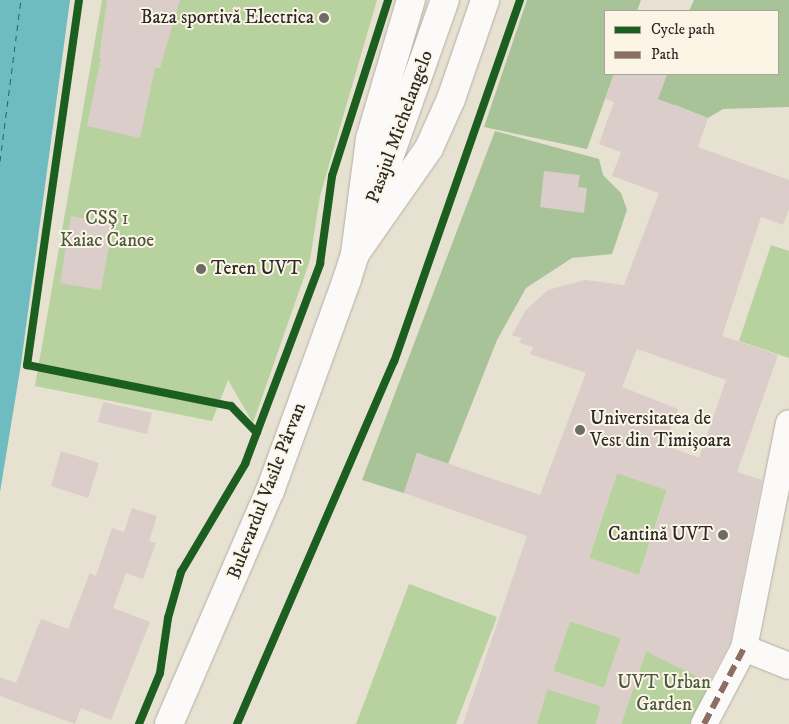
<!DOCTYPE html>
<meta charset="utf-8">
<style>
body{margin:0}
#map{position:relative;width:789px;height:724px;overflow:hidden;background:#e7e1d1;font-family:"IM FELL DW Pica",serif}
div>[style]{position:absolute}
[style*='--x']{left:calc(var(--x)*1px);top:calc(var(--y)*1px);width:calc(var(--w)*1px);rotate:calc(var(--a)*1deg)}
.green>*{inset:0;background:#b8d29f}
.forest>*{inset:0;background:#a8c397}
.water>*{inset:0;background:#6fbcc0}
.ferry>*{height:1px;margin-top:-0.5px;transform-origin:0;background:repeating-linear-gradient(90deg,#325f63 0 6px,transparent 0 11px)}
.building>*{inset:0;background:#dbcdc9}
.roads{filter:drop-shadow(0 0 1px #b3aea5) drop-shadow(0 0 1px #b3aea5)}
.minor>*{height:26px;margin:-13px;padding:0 13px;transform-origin:13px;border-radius:13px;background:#fbfaf8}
.major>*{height:28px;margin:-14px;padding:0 14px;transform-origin:14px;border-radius:14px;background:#fbfaf8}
.quiet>*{height:6px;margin-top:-3px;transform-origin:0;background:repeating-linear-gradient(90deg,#8d6e63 0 12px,transparent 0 18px)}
.cycleway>*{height:8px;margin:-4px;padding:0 4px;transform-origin:4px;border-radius:4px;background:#1b5e20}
.dots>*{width:14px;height:14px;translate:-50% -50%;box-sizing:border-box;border:2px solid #fcf5e5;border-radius:50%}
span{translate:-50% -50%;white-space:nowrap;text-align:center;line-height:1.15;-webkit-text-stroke:4px #fcf5e5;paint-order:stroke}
.poi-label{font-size:19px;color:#2b2b2b}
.right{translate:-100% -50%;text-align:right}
.left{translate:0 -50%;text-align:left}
.street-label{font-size:19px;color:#2b2b2b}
.park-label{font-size:19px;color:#4a5942}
.legend{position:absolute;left:604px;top:10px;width:175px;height:65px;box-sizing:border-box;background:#fcf5e5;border:1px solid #a8a49b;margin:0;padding:6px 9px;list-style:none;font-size:15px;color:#2b2b2b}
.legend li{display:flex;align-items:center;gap:10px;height:25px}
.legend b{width:25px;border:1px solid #a8a49b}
</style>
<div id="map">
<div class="green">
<div style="clip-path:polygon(102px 0,377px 0,320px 196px,310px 260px,253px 423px,228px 380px,212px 421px,35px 386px)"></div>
<div style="clip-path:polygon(771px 245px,789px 251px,789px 358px,739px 341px)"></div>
<div style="clip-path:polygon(617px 473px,667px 490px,639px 575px,589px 558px)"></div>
<div style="clip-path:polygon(409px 584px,497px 617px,456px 724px,356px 724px)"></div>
<div style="clip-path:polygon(570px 621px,621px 638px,604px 688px,553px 671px)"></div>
<div style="clip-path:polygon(646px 651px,717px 686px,693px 724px,621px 724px)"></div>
<div style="clip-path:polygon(547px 689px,601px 706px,596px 724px,537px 724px)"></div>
</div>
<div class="forest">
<div style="clip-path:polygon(527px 0,641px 0,637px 11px,605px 11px,605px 74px,614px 74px,587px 149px,484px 127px)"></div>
<div style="clip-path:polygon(694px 0,789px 0,789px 107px,723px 109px,708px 118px,675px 105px,666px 128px,649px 122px,667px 74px,778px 74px,778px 11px,689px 11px)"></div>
<div style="clip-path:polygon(495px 131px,599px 159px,603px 175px,621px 193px,627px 210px,612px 254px,572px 258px,526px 288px,497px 340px,448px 464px,417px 453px,404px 493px,362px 480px)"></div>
</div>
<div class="water">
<div style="clip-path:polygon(0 0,70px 0,21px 364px,0 492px)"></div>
</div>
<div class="ferry">
<div style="--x:0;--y:161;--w:162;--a:-82.6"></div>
</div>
<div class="building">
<div style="clip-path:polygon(107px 0,180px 0,160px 68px,155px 68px,140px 138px,87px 126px,101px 58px,99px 58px)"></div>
<div style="clip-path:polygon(evenodd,614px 74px,667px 74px,658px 99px,708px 118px,698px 147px,789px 180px,789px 209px,783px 225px,761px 217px,722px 336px,778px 355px,737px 472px,762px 480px,730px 643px,709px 682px,646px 651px,621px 724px,596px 724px,601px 706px,547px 689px,537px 724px,463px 724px,527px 536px,404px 493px,417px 453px,540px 495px,586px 373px,530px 354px,533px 347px,519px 343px,522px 338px,512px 335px,526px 310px,548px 290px,585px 280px,624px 285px,659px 193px,612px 176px,621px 152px,599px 144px,614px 102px,605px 99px,614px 74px,637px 349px,726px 380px,699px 458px,664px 445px,678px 409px,622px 387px,637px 349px,614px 74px,617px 473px,667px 490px,639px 575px,589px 558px,617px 473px,614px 74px,570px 621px,621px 638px,604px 688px,553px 671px,570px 621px)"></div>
<div style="clip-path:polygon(544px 171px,580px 175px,578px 187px,587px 188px,584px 213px,540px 207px)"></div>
<div style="clip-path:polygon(71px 216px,113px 223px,101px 290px,60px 283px)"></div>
<div style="clip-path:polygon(103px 402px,152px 413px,147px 434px,98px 422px)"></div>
<div style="clip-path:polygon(61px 451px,99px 463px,88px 498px,51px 486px)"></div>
<div style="clip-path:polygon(132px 508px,157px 516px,149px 541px,156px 543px,143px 579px,126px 573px,113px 608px,150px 622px,111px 720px,81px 708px,75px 724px,0 696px,0 677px,16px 683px,41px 619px,68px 629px,90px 573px,96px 576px,112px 528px,124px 532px)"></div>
</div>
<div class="roads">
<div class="minor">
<div style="--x:744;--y:648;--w:48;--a:21.8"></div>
<div style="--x:704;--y:724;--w:86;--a:-62.2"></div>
<div style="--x:744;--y:648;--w:229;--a:-78.7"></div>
</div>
<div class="major">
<div style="--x:373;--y:203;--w:215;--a:-70.5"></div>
<div style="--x:357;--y:251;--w:126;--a:-55"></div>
<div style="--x:429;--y:148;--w:54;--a:-65.8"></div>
<div style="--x:451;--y:99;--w:105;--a:-71"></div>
<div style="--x:169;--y:724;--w:254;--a:-66.6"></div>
<div style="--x:270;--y:491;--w:226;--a:-70"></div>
<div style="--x:347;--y:279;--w:26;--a:-72"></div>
<div style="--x:355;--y:254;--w:116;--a:-82.6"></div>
<div style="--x:370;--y:139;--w:145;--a:-73.6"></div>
</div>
</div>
<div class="quiet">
<div style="--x:704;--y:724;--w:86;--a:-62.2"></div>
</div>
<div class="cycleway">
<div style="--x:79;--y:0;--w:369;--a:98.1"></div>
<div style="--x:27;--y:365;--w:208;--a:11.4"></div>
<div style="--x:231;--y:406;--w:37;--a:46"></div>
<div style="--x:139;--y:724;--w:55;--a:-67.6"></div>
<div style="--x:160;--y:673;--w:56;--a:-81.7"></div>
<div style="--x:168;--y:618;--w:48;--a:-74.2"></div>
<div style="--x:181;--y:572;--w:126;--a:-59.3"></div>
<div style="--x:245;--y:464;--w:214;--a:-69.4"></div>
<div style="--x:320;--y:264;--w:89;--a:-82.2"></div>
<div style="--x:332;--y:176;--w:185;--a:-72.3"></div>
<div style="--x:237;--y:724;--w:395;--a:-66.6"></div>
<div style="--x:394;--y:362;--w:383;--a:-70.8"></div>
</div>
<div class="dots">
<div style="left:324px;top:18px;background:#6d6b65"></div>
<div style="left:201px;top:269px;background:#6d6b65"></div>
<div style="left:580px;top:430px;background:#6d6b65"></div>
<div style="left:723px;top:535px;background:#6d6b65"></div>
</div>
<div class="poi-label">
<span class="right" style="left:314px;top:18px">Baza sportivă Electrica</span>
<span class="left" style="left:211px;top:269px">Teren UVT</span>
<span class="left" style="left:590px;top:430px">Universitatea de<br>Vest din Timișoara</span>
<span class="right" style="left:713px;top:535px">Cantină UVT</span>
</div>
<div class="street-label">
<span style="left:400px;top:127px;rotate:-70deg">Pasajul Michelangelo</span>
<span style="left:267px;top:491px;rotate:-69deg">Bulevardul Vasile Pârvan</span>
</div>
<div class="park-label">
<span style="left:107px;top:230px">CSȘ 1<br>Kaiac Canoe</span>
<span style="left:664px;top:694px">UVT Urban<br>Garden</span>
</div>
<ul class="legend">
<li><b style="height:6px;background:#1b5e20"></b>Cycle path</li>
<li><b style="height:6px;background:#8d6e63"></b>Path</li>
</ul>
</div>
